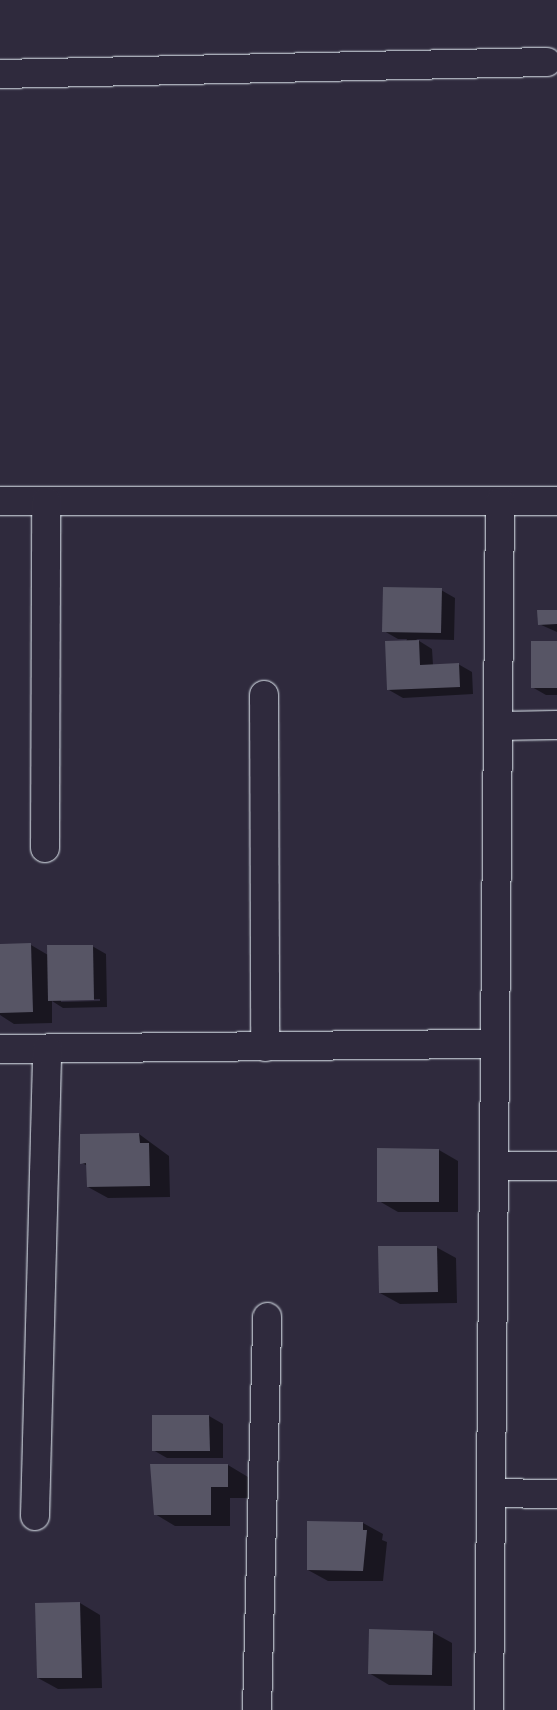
<!DOCTYPE html>
<style>
body{margin:0}
#map{position:relative;width:557px;height:1710px;overflow:hidden;background:#2f2a3d;font-family:"Indie Flower",sans-serif}
div>[style]{position:absolute}
[style*='--x']{left:calc(var(--x)*1px);top:calc(var(--y)*1px);width:calc(var(--w)*1px);rotate:calc(var(--a)*1deg)}
.shadow>*{inset:0;background:#0007}
.building>*{inset:0;background:#575565}
.roads{filter:drop-shadow(0 0 1px #e8f1f8) drop-shadow(0 0 1px #e8f1f8)}
.minor>*{height:28px;margin:-14px;padding:0 14px;transform-origin:14px;border-radius:14px;background:#2f2a3d}
span{translate:-50% -50%;white-space:nowrap;text-align:center;line-height:1.15;-webkit-text-stroke:4px #2f2a3d;paint-order:stroke}
</style>
<div id="map">
<div class="shadow">
<div style="clip-path:polygon(441px 590px,455px 598px,454px 640px,416px 639px,432px 649px,433px 665px,458px 664px,472px 672px,473px 694px,403px 698px,389px 690px,407px 639px,398px 639px,384px 631px)"></div>
<div style="clip-path:polygon(557px 612px,557px 632px,539px 624px)"></div>
<div style="clip-path:polygon(557px 642px,557px 695px,546px 695px,532px 687px)"></div>
<div style="clip-path:polygon(evenodd,0 945px,31px 945px,48px 955px,92px 946px,106px 954px,107px 1007px,63px 1008px,52px 1001px,52px 1023px,14px 1024px,0 1015px,0 945px,61px 999px,100px 999px,100px 1001px,61px 1002px,61px 999px)"></div>
<div style="clip-path:polygon(139px 1134px,169px 1156px,170px 1197px,108px 1198px,88px 1187px,88px 1166px,82px 1163px)"></div>
<div style="clip-path:polygon(439px 1150px,458px 1161px,458px 1212px,398px 1212px,379px 1201px)"></div>
<div style="clip-path:polygon(436px 1247px,456px 1258px,457px 1303px,400px 1304px,380px 1293px)"></div>
<div style="clip-path:polygon(209px 1416px,223px 1424px,223px 1458px,167px 1458px,153px 1450px)"></div>
<div style="clip-path:polygon(228px 1465px,248px 1477px,248px 1498px,230px 1498px,230px 1526px,175px 1526px,155px 1514px)"></div>
<div style="clip-path:polygon(363px 1523px,383px 1534px,382px 1540px,387px 1542px,383px 1581px,328px 1581px,308px 1570px)"></div>
<div style="clip-path:polygon(80px 1603px,100px 1615px,102px 1688px,58px 1689px,38px 1678px,37px 1604px)"></div>
<div style="clip-path:polygon(432px 1632px,452px 1643px,452px 1686px,389px 1685px,369px 1673px)"></div>
</div>
<div class="building">
<div style="clip-path:polygon(383px 587px,442px 588px,441px 633px,382px 632px)"></div>
<div style="clip-path:polygon(537px 610px,557px 610px,557px 624px,538px 625px)"></div>
<div style="clip-path:polygon(419px 640px,420px 665px,459px 663px,460px 687px,387px 690px,385px 641px)"></div>
<div style="clip-path:polygon(531px 641px,557px 641px,557px 688px,531px 688px)"></div>
<div style="clip-path:polygon(31px 943px,33px 1012px,0 1013px,0 944px)"></div>
<div style="clip-path:polygon(47px 945px,93px 945px,94px 1000px,48px 1001px)"></div>
<div style="clip-path:polygon(139px 1133px,140px 1143px,149px 1143px,150px 1186px,87px 1187px,86px 1163px,80px 1164px,80px 1134px)"></div>
<div style="clip-path:polygon(377px 1148px,439px 1149px,439px 1202px,377px 1202px)"></div>
<div style="clip-path:polygon(378px 1246px,437px 1246px,438px 1292px,379px 1293px)"></div>
<div style="clip-path:polygon(152px 1415px,209px 1415px,210px 1451px,152px 1451px)"></div>
<div style="clip-path:polygon(150px 1464px,228px 1464px,228px 1487px,211px 1487px,211px 1515px,154px 1515px)"></div>
<div style="clip-path:polygon(307px 1521px,363px 1522px,363px 1530px,367px 1530px,363px 1571px,307px 1570px)"></div>
<div style="clip-path:polygon(80px 1602px,82px 1678px,37px 1678px,35px 1603px)"></div>
<div style="clip-path:polygon(369px 1629px,433px 1631px,432px 1675px,368px 1674px)"></div>
</div>
<div class="roads">
<div class="minor">
<div style="--x:0;--y:74;--w:547;--a:-1.26"></div>
<div style="--x:0;--y:501;--w:557;--a:0"></div>
<div style="--x:264;--y:695;--w:352;--a:89.8"></div>
<div style="--x:498;--y:726;--w:59;--a:-1"></div>
<div style="--x:45;--y:848;--w:347;--a:-89.8"></div>
<div style="--x:0;--y:1049;--w:495;--a:-0.6"></div>
<div style="--x:494;--y:1166;--w:63;--a:0"></div>
<div style="--x:491;--y:1493;--w:66;--a:0.9"></div>
<div style="--x:35;--y:1516;--w:467;--a:-88.5"></div>
<div style="--x:257;--y:1710;--w:393;--a:-88.5"></div>
<div style="--x:489;--y:1710;--w:1209;--a:-89.48"></div>
</div>
</div>
</div>
